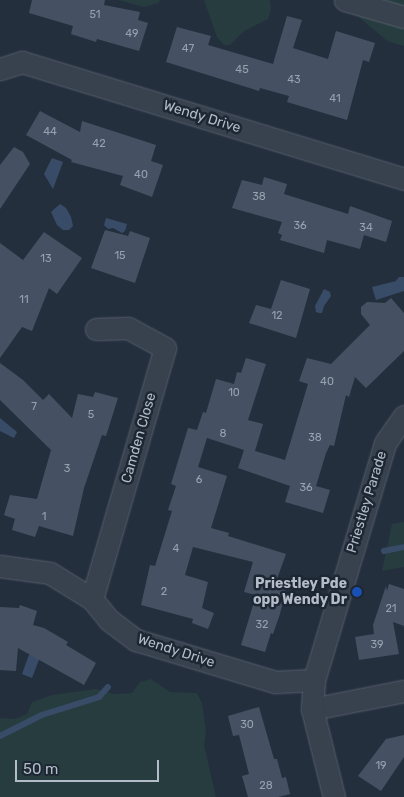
<!DOCTYPE html>
<style>
body{margin:0}
#map{position:relative;width:404px;height:797px;overflow:hidden;background:#242f3e;font-family:Rubik,sans-serif}
div>[style]{position:absolute}
[style*='--x']{left:calc(var(--x)*1px);top:calc(var(--y)*1px);width:calc(var(--w)*1px);rotate:calc(var(--a)*1deg)}
.green>*{inset:0;background:#263c3f}
.water>*{inset:0;background:#394c67}
.stream>*{height:5.5px;margin:-2.75px;padding:0 2.75px;transform-origin:2.75px;border-radius:2.75px;background:#394c67}
.building>*{inset:0;background:#455162}
.roads{filter:drop-shadow(0 0 1px #565f6c) drop-shadow(0 0 1px #565f6c)}
.minor>*{height:21px;margin:-10.5px;padding:0 10.5px;transform-origin:10.5px;border-radius:10.5px;background:#38414e}
.dots>*{width:14px;height:14px;translate:-50% -50%;box-sizing:border-box;border:2px solid #1d2633;border-radius:50%}
span{translate:-50% -50%;white-space:nowrap;text-align:center;line-height:1.15;-webkit-text-stroke:5px #1d2633;paint-order:stroke}
.number-label{font-size:11px;color:#98a1af}
.number-label span{-webkit-text-stroke-width:0}
.street-label{font-size:14px;color:#b4bcc9}
.poi-label{font-size:14px;color:#b4bcc9;font-weight:700}
.right{translate:-100% -50%;text-align:right}
.scale{position:absolute;left:15px;top:760px;width:144px;height:22px;box-sizing:border-box;border:2px solid #b4bcc9;border-top:0;padding-left:6px;font-size:15px;line-height:18px;white-space:nowrap;color:#b4bcc9;-webkit-text-stroke:4px #1d2633;paint-order:stroke}
</style>
<div id="map">
<div class="green">
<div style="clip-path:polygon(118px 0,160px 0,158px 3px,144px 7px)"></div>
<div style="clip-path:polygon(204px 0,270px 0,271px 10px,268px 19px,244px 31px,230px 45px,224px 45px,217px 37px)"></div>
<div style="clip-path:polygon(339px 0,404px 0,404px 46px,387px 41px)"></div>
<div style="clip-path:polygon(404px 522px,404px 567px,382px 571px,392px 524px)"></div>
<div style="clip-path:polygon(151px 679px,170px 692px,197px 693px,202px 703px,206px 731px,204px 745px,216px 797px,0 797px,0 718px,15px 719px,27px 714px,32px 702px,52px 695px,96px 689px,114px 694px,132px 693px,140px 682px)"></div>
</div>
<div class="water">
<div style="clip-path:polygon(52px 158px,63px 162px,53px 189px,44px 174px)"></div>
<div style="clip-path:polygon(60px 204px,66px 208px,71px 217px,73px 226px,69px 230px,63px 230px,57px 225px,51px 212px)"></div>
<div style="clip-path:polygon(106px 218px,127px 224px,125px 231px,122px 233px,113px 228px,108px 229px,104px 225px)"></div>
<div style="clip-path:polygon(399px 277px,404px 277px,404px 291px,376px 300px,372px 287px,396px 281px)"></div>
<div style="clip-path:polygon(324px 289px,330px 292px,331px 296px,324px 306px,322px 313px,319px 313px,316px 312px,315px 306px)"></div>
<div style="clip-path:polygon(0 418px,17px 432px,14px 438px,0 431px)"></div>
<div style="clip-path:polygon(30px 652px,40px 657px,32px 678px,22px 674px)"></div>
</div>
<div class="stream">
<div style="--x:384;--y:551;--w:20;--a:-11"></div>
<div style="--x:0;--y:736;--w:47;--a:-26.6"></div>
<div style="--x:42;--y:715;--w:60;--a:-17.5"></div>
<div style="--x:99;--y:697;--w:13;--a:-48"></div>
</div>
<div class="building">
<div style="clip-path:polygon(32px 0,105px 0,104px 5px,140px 12px,138px 20px,148px 23px,139px 51px,97px 39px,96px 42px,71px 34px,73px 26px,29px 13px)"></div>
<div style="clip-path:polygon(287px 16px,302px 20px,293px 48px,328px 59px,336px 31px,375px 43px,369px 62px,363px 60px,347px 120px,287px 102px,289px 96px,260px 88px,259px 91px,166px 62px,177px 27px,211px 36px,208px 45px,273px 64px)"></div>
<div style="clip-path:polygon(40px 111px,80px 132px,82px 121px,156px 145px,151px 161px,163px 165px,152px 197px,120px 185px,123px 176px,71px 162px,72px 160px,26px 135px)"></div>
<div style="clip-path:polygon(14px 147px,23px 152px,30px 164px,0 209px,0 165px)"></div>
<div style="clip-path:polygon(264px 177px,287px 184px,284px 194px,348px 214px,350px 206px,392px 221px,386px 242px,364px 235px,360px 249px,327px 240px,324px 253px,280px 240px,282px 235px,278px 233px,282px 222px,232px 208px,242px 180px,262px 185px)"></div>
<div style="clip-path:polygon(105px 230px,128px 236px,130px 231px,150px 238px,135px 283px,91px 268px)"></div>
<div style="clip-path:polygon(44px 232px,82px 258px,57px 294px,49px 288px,32px 331px,22px 327px,0 358px,0 243px,23px 260px)"></div>
<div style="clip-path:polygon(281px 280px,310px 289px,296px 338px,249px 323px,256px 305px,271px 309px)"></div>
<div style="clip-path:polygon(391px 298px,404px 313px,404px 351px,366px 388px,355px 377px,349px 397px,346px 395px,334px 446px,330px 445px,326px 453px,316px 486px,330px 490px,323px 513px,285px 502px,290px 486px,238px 468px,244px 450px,207px 438px,198px 467px,227px 476px,211px 528px,229px 533px,228px 536px,286px 554px,277px 579px,283px 580px,281px 587px,287px 588px,279px 617px,273px 634px,271px 633px,265px 652px,241px 645px,256px 595px,244px 592px,253px 562px,193px 547px,185px 575px,208px 582px,202px 608px,214px 613px,208px 629px,192px 623px,193px 619px,141px 605px,150px 565px,155px 566px,172px 511px,168px 510px,176px 486px,171px 484px,188px 428px,197px 430px,203px 412px,206px 413px,216px 379px,234px 384px,237px 372px,241px 373px,246px 358px,266px 364px,248px 420px,263px 424px,255px 451px,285px 460px,308px 384px,299px 381px,307px 358px,331px 364px,370px 325px,361px 314px,361px 307px,367px 302px,385px 303px)"></div>
<div style="clip-path:polygon(0 363px,23px 380px,43px 400px,49px 394px,72px 418px,78px 394px,93px 397px,95px 392px,118px 398px,106px 436px,102px 435px,84px 488px,73px 536px,39px 526px,35px 537px,12px 530px,15px 519px,4px 515px,10px 495px,37px 499px,51px 450px,0 400px)"></div>
<div style="clip-path:polygon(389px 584px,404px 589px,404px 626px,393px 622px,399px 654px,359px 660px,355px 637px,374px 634px,373px 625px,386px 586px,387px 591px)"></div>
<div style="clip-path:polygon(20px 605px,37px 611px,33px 625px,44px 628px,68px 642px,66px 645px,96px 663px,84px 685px,18px 648px,16px 671px,0 670px,0 607px,19px 608px)"></div>
<div style="clip-path:polygon(259px 707px,274px 759px,277px 759px,282px 778px,286px 777px,290px 794px,278px 797px,248px 797px,242px 776px,249px 774px,247px 766px,239px 735px,233px 736px,228px 716px)"></div>
<div style="clip-path:polygon(404px 735px,404px 757px,381px 791px,358px 776px,386px 739px)"></div>
</div>
<div class="roads">
<div class="minor">
<div style="--x:345;--y:0;--w:61;--a:16.1"></div>
<div style="--x:0;--y:69;--w:23;--a:-18"></div>
<div style="--x:22;--y:62;--w:400;--a:17"></div>
<div style="--x:0;--y:566;--w:50;--a:8"></div>
<div style="--x:50;--y:573;--w:49;--a:31.8"></div>
<div style="--x:92;--y:599;--w:27;--a:51"></div>
<div style="--x:109;--y:620;--w:34;--a:37"></div>
<div style="--x:136;--y:640;--w:145;--a:16.8"></div>
<div style="--x:275;--y:682;--w:39;--a:-3"></div>
<div style="--x:92;--y:599;--w:261;--a:-73.8"></div>
<div style="--x:165;--y:348;--w:42;--a:-151.6"></div>
<div style="--x:128;--y:328;--w:32;--a:178"></div>
<div style="--x:312;--y:709;--w:94;--a:-11.1"></div>
<div style="--x:334;--y:797;--w:91;--a:-104"></div>
<div style="--x:312;--y:709;--w:29;--a:-86"></div>
<div style="--x:314;--y:680;--w:247;--a:-73.3"></div>
<div style="--x:385;--y:443;--w:33;--a:-55"></div>
</div>
</div>
<div class="dots">
<div style="left:357px;top:592px;background:#1a4fb4"></div>
</div>
<div class="number-label">
<span style="left:95px;top:15px">51</span>
<span style="left:132px;top:34px">49</span>
<span style="left:188px;top:49px">47</span>
<span style="left:242px;top:70px">45</span>
<span style="left:294px;top:80px">43</span>
<span style="left:335px;top:99px">41</span>
<span style="left:50px;top:132px">44</span>
<span style="left:99px;top:144px">42</span>
<span style="left:141px;top:175px">40</span>
<span style="left:259px;top:197px">38</span>
<span style="left:300px;top:226px">36</span>
<span style="left:366px;top:228px">34</span>
<span style="left:120px;top:256px">15</span>
<span style="left:46px;top:259px">13</span>
<span style="left:24px;top:300px">11</span>
<span style="left:277px;top:316px">12</span>
<span style="left:327px;top:382px">40</span>
<span style="left:234px;top:393px">10</span>
<span style="left:34px;top:407px">7</span>
<span style="left:91px;top:415px">5</span>
<span style="left:223px;top:434px">8</span>
<span style="left:315px;top:438px">38</span>
<span style="left:67px;top:469px">3</span>
<span style="left:199px;top:480px">6</span>
<span style="left:306px;top:488px">36</span>
<span style="left:44px;top:517px">1</span>
<span style="left:176px;top:549px">4</span>
<span style="left:164px;top:592px">2</span>
<span style="left:391px;top:609px">21</span>
<span style="left:262px;top:625px">32</span>
<span style="left:377px;top:645px">39</span>
<span style="left:247px;top:725px">30</span>
<span style="left:381px;top:766px">19</span>
<span style="left:266px;top:786px">28</span>
</div>
<div class="street-label">
<span style="left:202px;top:117px;rotate:17deg">Wendy Drive</span>
<span style="left:139px;top:438px;rotate:-74deg">Camden Close</span>
<span style="left:367px;top:502px;rotate:-73deg">Priestley Parade</span>
<span style="left:176px;top:651px;rotate:18deg">Wendy Drive</span>
</div>
<div class="poi-label">
<span class="right" style="left:347px;top:592px">Priestley Pde<br>opp Wendy Dr</span>
</div>
<div class="scale">50 m</div>
</div>
